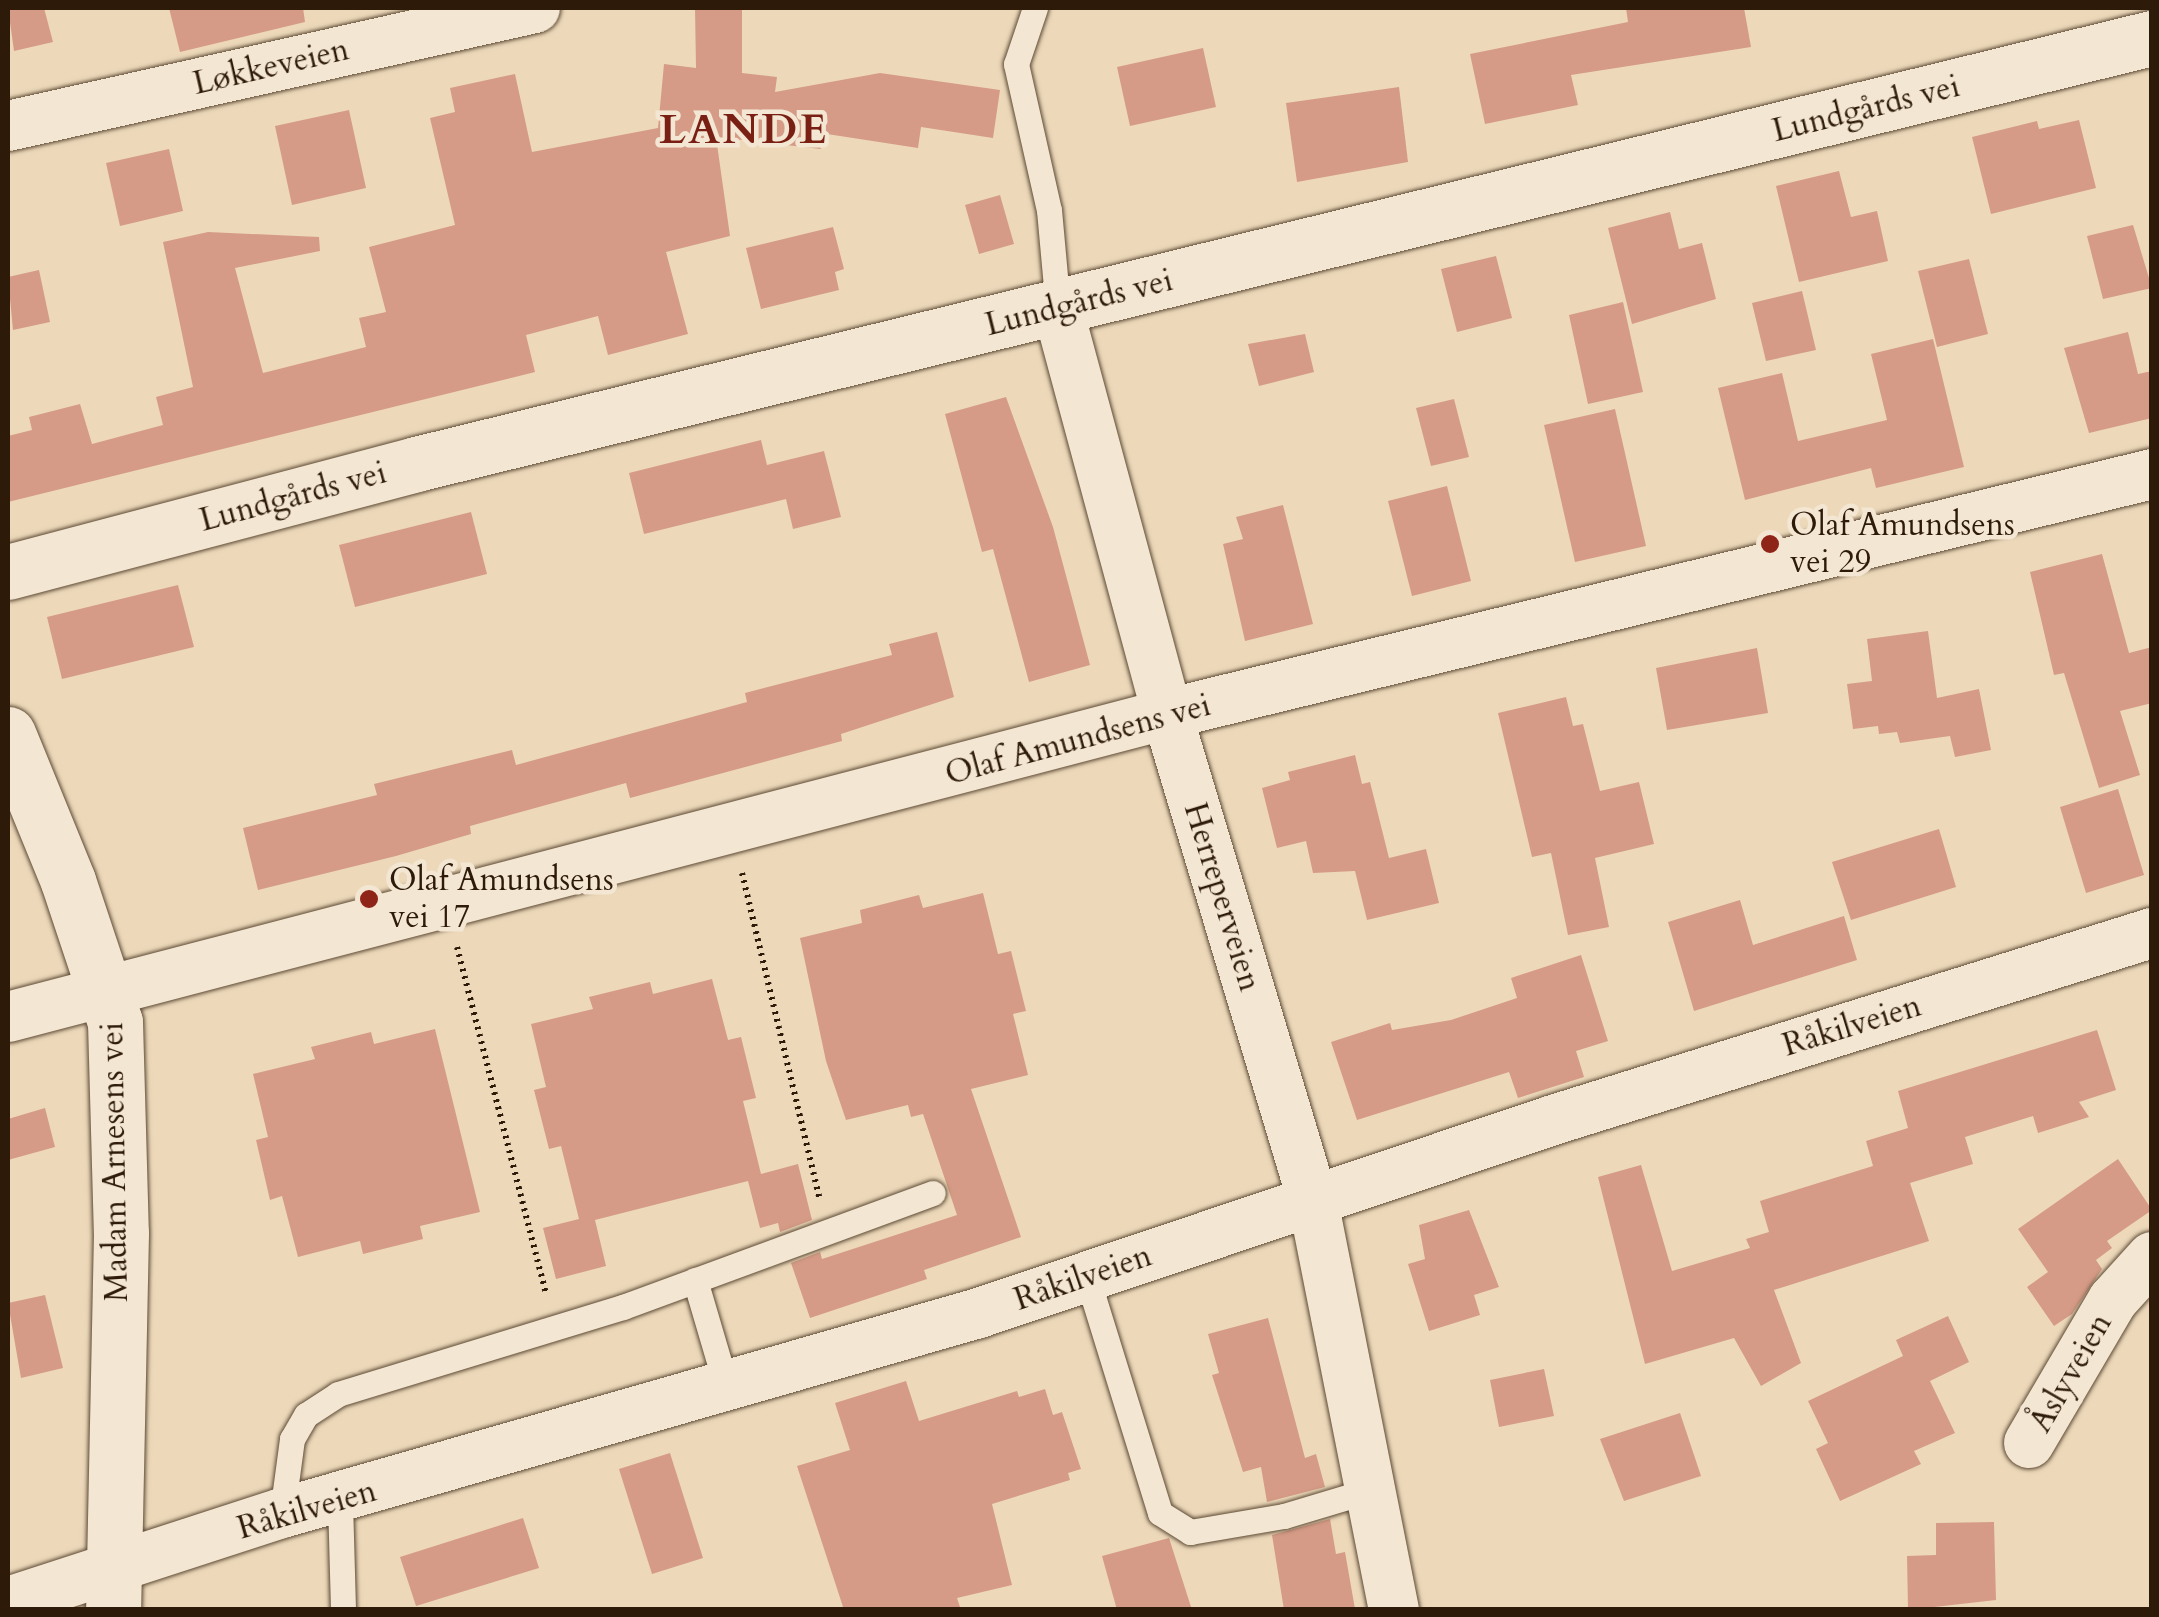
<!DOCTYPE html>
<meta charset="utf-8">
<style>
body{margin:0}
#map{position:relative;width:2159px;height:1617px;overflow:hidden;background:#edd9ba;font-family:Cardo,serif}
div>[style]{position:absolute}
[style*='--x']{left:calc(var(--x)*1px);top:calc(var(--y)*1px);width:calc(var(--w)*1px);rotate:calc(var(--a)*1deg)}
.building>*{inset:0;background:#d59b86}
.path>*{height:6px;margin-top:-3px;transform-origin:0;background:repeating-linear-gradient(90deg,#2d1a09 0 2.5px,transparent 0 7.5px)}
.roads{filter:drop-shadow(0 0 2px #5d4a35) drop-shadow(0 0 2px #5d4a35)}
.service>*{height:25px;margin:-12.5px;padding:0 12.5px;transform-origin:12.5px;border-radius:12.5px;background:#f3e6d2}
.minor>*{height:50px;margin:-25px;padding:0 25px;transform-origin:25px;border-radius:25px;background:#f3e6d2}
.tertiary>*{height:55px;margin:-27.5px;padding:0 27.5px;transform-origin:27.5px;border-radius:27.5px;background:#f3e6d2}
.dots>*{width:28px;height:28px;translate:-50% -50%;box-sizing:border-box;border:5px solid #f3e6d2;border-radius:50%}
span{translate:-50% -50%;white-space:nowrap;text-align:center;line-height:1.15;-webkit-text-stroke:9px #f3e6d2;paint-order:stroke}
.street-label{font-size:32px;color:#2d1a09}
.poi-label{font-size:32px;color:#2d1a09}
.left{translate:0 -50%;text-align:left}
.district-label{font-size:42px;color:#7a1f14;font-weight:700;letter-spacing:2.5px}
.frame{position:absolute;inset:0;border:10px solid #2d1a09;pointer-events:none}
</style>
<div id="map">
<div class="building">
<div style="clip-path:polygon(8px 8px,44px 8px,53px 42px,14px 51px)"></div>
<div style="clip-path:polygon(169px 8px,303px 8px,305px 22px,180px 52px)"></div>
<div style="clip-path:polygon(695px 8px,742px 8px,742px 73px,777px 77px,775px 92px,880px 73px,1000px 90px,993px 138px,921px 127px,918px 148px,814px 132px,821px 149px,716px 137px,730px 236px,666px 252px,688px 334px,608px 355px,598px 316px,526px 335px,535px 372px,8px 502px,8px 436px,32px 430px,29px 417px,80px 404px,92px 444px,163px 425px,156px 397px,193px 387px,163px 242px,208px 232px,319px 237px,320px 251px,235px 268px,263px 373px,366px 347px,359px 318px,386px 312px,369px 247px,455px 225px,430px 118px,455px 112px,450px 88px,515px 74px,532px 152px,658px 128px,664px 64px,696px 68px)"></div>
<div style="clip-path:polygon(1626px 8px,1744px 8px,1751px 47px,1571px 75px,1578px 105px,1485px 124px,1470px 54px,1628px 22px)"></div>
<div style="clip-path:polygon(1203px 48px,1216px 107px,1130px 126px,1117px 67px)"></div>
<div style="clip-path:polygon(1399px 87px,1408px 162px,1297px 182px,1286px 103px)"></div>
<div style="clip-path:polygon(349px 110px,366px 188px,292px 205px,275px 126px)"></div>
<div style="clip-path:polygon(2079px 120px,2096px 188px,1991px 214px,1972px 137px,2037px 121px,2039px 129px)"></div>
<div style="clip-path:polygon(169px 149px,183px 211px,120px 226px,106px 163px)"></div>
<div style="clip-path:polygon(1839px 171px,1851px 217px,1877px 211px,1888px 261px,1799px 282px,1776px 186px)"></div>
<div style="clip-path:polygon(1000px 195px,1014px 244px,979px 254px,965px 205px)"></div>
<div style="clip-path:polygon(1670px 212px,1679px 249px,1702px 243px,1716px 299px,1632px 324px,1608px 228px)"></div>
<div style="clip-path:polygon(2133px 225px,2152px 288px,2103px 299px,2087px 236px)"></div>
<div style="clip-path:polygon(833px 227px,844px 269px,835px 272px,839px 290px,761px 309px,746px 248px)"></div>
<div style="clip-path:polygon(1496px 256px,1512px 318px,1457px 332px,1441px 269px)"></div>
<div style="clip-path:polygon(1969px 259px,1988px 334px,1937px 347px,1918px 271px)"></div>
<div style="clip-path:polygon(39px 270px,50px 322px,13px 330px,8px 277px)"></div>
<div style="clip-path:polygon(1802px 291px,1816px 350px,1766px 361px,1752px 303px)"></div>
<div style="clip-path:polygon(1623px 302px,1643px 392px,1588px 404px,1569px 315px)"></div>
<div style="clip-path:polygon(2128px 332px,2138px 374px,2152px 371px,2152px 418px,2089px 433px,2064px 348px)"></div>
<div style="clip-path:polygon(1305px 334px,1314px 372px,1259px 386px,1248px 344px)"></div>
<div style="clip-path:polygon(1933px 339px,1964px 467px,1876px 488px,1871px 468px,1745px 500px,1718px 388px,1782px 373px,1798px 441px,1887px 420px,1871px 354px)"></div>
<div style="clip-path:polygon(1006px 397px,1053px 527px,1090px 665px,1029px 682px,993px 549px,982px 552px,945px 414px)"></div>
<div style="clip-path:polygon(1454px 399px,1469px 457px,1431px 466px,1416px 408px)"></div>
<div style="clip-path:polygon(1615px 409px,1646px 546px,1575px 562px,1544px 425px)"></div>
<div style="clip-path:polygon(761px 440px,767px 465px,824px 451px,841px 517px,793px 529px,786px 499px,644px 534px,629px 473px)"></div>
<div style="clip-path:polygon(1447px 486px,1471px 581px,1412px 596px,1388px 501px)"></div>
<div style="clip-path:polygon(1283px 505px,1313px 624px,1245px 641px,1223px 544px,1243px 539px,1236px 517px)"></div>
<div style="clip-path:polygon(471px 512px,487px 574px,355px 607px,339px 545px)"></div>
<div style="clip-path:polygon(2102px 554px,2129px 653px,2152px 647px,2152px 703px,2120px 711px,2140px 775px,2099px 788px,2064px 673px,2054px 675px,2030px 572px)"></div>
<div style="clip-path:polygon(178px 585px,194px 647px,62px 679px,47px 617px)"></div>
<div style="clip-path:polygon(1928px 631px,1937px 698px,1979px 689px,1991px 750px,1955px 757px,1950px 736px,1900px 743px,1897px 732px,1879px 734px,1878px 726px,1853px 729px,1847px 684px,1872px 681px,1867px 639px)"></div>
<div style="clip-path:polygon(937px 632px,954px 697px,841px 734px,842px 741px,630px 798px,626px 783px,470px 826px,471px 834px,396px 856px,258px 890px,243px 828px,377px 795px,374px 784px,512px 750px,516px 765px,747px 702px,745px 693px,892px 655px,889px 644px)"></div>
<div style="clip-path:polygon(1757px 648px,1768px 713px,1667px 730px,1656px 668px)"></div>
<div style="clip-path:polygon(1566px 697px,1573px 726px,1583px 724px,1600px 791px,1639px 782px,1654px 844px,1595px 858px,1609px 927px,1568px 935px,1551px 853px,1532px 857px,1498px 713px)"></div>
<div style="clip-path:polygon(1355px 755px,1362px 784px,1370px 782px,1389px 858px,1426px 849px,1439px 903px,1367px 920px,1355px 871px,1313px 873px,1306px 841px,1277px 848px,1262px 788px,1290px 780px,1288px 772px)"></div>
<div style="clip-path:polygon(2118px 789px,2144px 875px,2086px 893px,2060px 807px)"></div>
<div style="clip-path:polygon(1939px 829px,1956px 887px,1851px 920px,1832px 862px)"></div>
<div style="clip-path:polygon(983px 893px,998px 954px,1011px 951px,1026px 1011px,1013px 1014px,1028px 1075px,971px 1089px,1021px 1237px,924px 1270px,927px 1279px,810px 1318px,791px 1263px,820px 1252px,822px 1259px,957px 1215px,923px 1114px,911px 1117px,908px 1105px,846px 1120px,826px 1061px,800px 938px,862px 923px,860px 910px,919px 895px,923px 908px)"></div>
<div style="clip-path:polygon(1740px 900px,1753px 945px,1844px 916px,1857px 960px,1694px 1011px,1668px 922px)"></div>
<div style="clip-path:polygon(1581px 955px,1608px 1041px,1576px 1051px,1584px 1077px,1518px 1098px,1509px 1072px,1357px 1120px,1331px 1042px,1390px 1023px,1392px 1030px,1451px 1020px,1517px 998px,1511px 978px)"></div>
<div style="clip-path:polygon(712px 979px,728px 1040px,741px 1037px,756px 1098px,743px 1101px,761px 1174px,798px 1164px,812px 1220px,780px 1232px,778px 1223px,760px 1228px,748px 1181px,595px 1220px,606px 1266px,556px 1279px,543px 1228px,579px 1219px,561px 1146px,549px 1149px,534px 1090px,546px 1087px,531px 1024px,593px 1009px,589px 997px,650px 982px,653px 994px)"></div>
<div style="clip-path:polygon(435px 1029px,480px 1212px,420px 1226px,423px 1239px,363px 1254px,360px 1241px,298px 1257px,282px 1196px,270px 1200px,256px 1140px,268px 1137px,253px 1074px,315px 1059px,311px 1047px,371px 1032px,374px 1044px)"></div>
<div style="clip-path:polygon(2097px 1030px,2116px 1090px,2079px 1102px,2089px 1117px,2038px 1133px,2033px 1116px,1965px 1137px,1973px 1164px,1910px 1183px,1929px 1241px,1774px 1290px,1801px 1363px,1761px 1386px,1734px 1338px,1645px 1364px,1598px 1177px,1641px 1165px,1672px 1271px,1750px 1248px,1746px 1239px,1769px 1232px,1760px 1201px,1873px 1166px,1866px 1141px,1908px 1128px,1898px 1091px)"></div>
<div style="clip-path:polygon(45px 1108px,55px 1147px,8px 1160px,8px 1119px)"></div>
<div style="clip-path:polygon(2118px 1159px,2152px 1210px,2107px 1241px,2112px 1248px,2096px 1260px,2102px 1269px,2072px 1314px,2054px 1326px,2027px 1287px,2048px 1272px,2018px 1229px)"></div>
<div style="clip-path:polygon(1469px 1210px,1499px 1287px,1474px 1295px,1480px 1315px,1429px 1331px,1408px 1264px,1425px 1259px,1419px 1225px)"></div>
<div style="clip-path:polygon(45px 1295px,63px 1368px,21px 1378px,8px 1303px)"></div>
<div style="clip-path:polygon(1948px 1316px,1969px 1362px,1930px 1381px,1955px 1433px,1914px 1451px,1921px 1464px,1840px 1501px,1816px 1449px,1828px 1443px,1808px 1401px,1903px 1356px,1896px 1340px)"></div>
<div style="clip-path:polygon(1268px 1318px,1305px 1458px,1316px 1454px,1325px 1487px,1267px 1502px,1261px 1467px,1243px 1472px,1212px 1375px,1219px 1373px,1208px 1334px)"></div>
<div style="clip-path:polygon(1544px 1369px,1554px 1416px,1499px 1427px,1490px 1380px)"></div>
<div style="clip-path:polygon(906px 1381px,919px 1421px,1017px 1391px,1019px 1397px,1045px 1389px,1053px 1415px,1062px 1412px,1081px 1469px,1068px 1473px,1070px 1480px,992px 1504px,1012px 1585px,957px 1598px,961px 1610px,844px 1610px,797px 1466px,850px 1450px,835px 1403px)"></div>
<div style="clip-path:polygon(1680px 1413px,1701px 1476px,1624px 1501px,1600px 1439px)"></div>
<div style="clip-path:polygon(670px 1453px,703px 1558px,652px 1574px,619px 1469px)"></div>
<div style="clip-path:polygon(523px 1518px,539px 1568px,416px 1606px,400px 1557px)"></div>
<div style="clip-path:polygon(1330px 1519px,1336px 1554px,1345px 1552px,1355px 1609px,1284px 1610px,1272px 1535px)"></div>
<div style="clip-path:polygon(1994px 1522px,1996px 1600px,1908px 1610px,1907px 1556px,1936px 1555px,1936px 1523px)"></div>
<div style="clip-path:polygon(1169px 1538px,1192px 1610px,1117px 1610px,1102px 1556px)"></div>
</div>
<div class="path">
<div style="--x:742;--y:873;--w:333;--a:76.6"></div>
<div style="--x:457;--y:947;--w:357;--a:75.6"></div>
</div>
<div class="roads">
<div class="service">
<div style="--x:1035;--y:8;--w:59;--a:108.7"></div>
<div style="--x:1016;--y:64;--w:150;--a:77.3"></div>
<div style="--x:1049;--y:210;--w:99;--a:84.8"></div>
<div style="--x:1087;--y:1277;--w:247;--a:72.8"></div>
<div style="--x:1160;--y:1513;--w:36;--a:32"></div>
<div style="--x:1190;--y:1532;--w:95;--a:-9.7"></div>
<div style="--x:1284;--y:1516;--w:94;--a:-16.7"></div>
<div style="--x:695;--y:1280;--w:106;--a:73.6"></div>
<div style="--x:340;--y:1501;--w:109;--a:88.4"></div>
<div style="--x:282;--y:1513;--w:75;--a:-82.3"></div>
<div style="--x:292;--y:1439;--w:28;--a:-60"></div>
<div style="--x:306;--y:1415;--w:38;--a:-33"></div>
<div style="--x:338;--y:1394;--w:298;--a:-17"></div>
<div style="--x:623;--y:1307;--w:330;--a:-20.2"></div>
</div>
<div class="minor">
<div style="--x:8;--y:126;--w:540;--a:-12.62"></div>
<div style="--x:1058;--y:309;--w:419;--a:74.9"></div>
<div style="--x:1167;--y:714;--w:508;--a:73.31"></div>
<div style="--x:1313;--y:1201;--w:417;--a:78.8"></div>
<div style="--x:8;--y:1017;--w:1198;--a:-14.65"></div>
<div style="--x:1167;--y:714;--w:1014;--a:-13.69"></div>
<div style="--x:2029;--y:1443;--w:166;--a:-59.6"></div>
<div style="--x:2113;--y:1300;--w:58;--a:-47.8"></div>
<div style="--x:8;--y:1602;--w:288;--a:-18"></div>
<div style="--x:282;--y:1513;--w:725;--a:-16.01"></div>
<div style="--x:979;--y:1313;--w:606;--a:-18.58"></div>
<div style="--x:1553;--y:1120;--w:628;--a:-17.34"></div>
</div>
<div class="tertiary">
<div style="--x:8;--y:572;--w:422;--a:-14.8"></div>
<div style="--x:416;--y:464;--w:1788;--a:-13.79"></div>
<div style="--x:8;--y:734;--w:159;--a:67.8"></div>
<div style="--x:68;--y:881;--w:149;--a:71.6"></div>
<div style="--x:115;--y:1022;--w:211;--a:88.4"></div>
<div style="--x:121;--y:1233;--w:377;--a:91.2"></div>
</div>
</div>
<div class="dots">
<div style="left:1770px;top:544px;background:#8f2418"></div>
<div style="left:369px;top:899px;background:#8f2418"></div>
</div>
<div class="street-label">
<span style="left:271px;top:67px;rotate:-13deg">Løkkeveien</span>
<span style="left:1866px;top:109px;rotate:-14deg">Lundgårds vei</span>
<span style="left:1079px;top:303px;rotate:-14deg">Lundgårds vei</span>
<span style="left:293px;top:497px;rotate:-15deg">Lundgårds vei</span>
<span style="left:1078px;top:740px;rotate:-15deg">Olaf Amundsens vei</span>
<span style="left:1222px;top:897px;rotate:73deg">Herreperveien</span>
<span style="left:1852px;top:1026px;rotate:-17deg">Råkilveien</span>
<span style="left:115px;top:1162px;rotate:-91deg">Madam Arnesens vei</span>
<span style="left:1083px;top:1278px;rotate:-19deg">Råkilveien</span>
<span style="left:2071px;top:1373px;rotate:-60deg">Åslyveien</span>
<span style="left:307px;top:1510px;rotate:-16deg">Råkilveien</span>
</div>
<div class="poi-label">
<span class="left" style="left:1790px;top:544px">Olaf Amundsens<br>vei 29</span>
<span class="left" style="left:389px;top:899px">Olaf Amundsens<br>vei 17</span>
</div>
<div class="district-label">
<span style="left:744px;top:130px">LANDE</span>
</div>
<div class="frame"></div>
</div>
